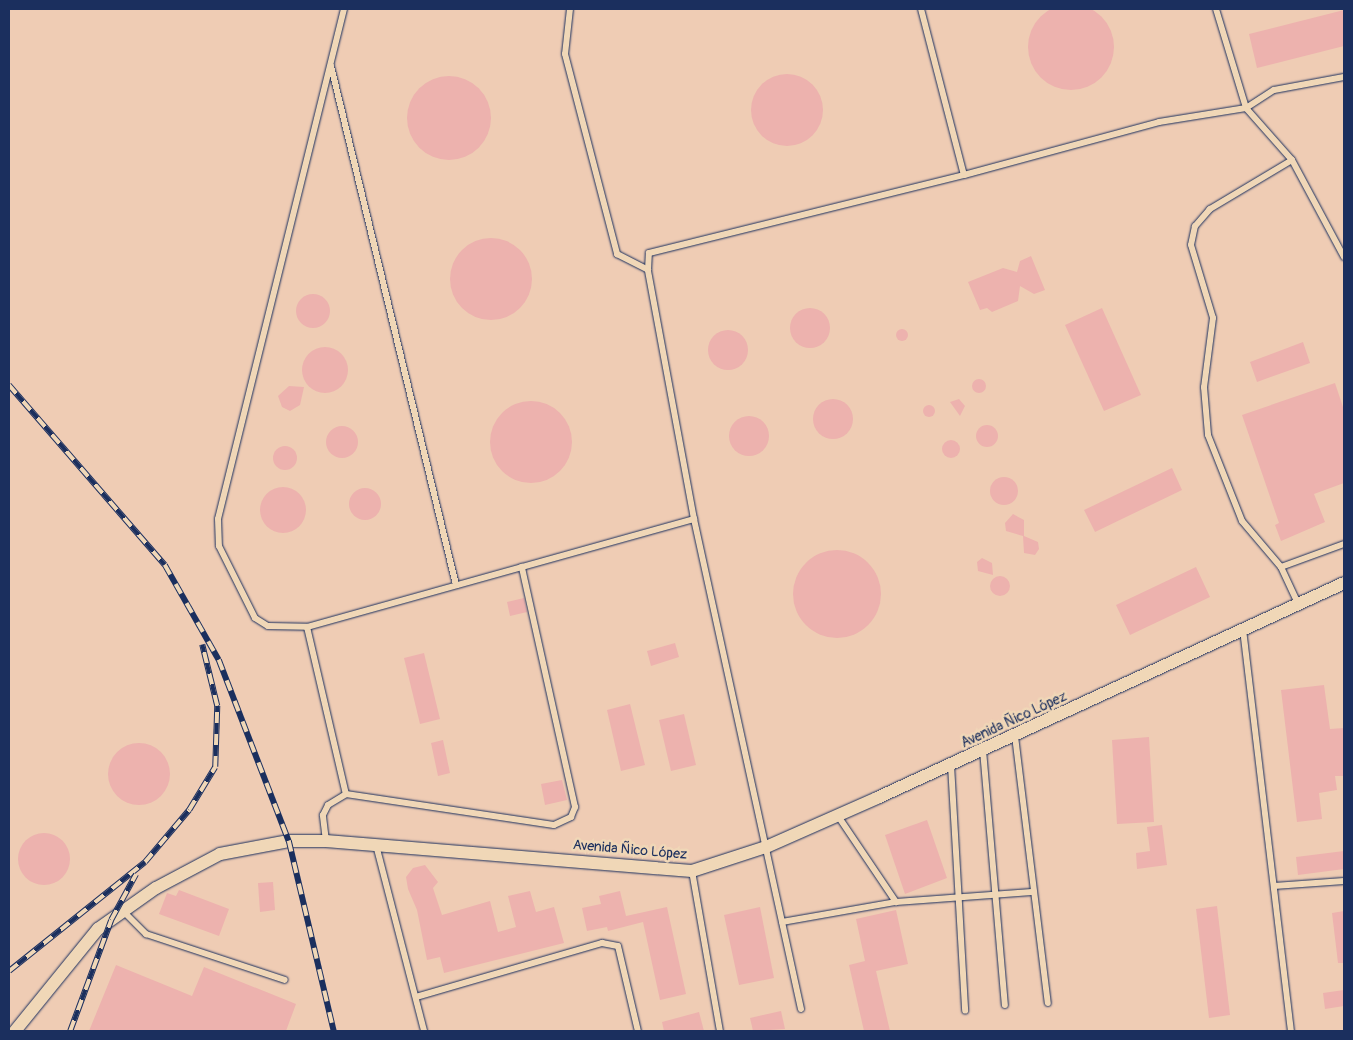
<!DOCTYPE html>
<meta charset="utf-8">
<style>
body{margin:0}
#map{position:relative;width:1353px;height:1040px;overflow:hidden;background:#f0d7b7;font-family:Pangolin,sans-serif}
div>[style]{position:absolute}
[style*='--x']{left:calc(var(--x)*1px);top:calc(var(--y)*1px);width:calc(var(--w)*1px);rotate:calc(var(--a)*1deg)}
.built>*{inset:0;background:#efccb4}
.building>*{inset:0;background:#edb2ae}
.round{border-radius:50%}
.roads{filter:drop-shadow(0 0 1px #1b2f5e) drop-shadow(0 0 1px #1b2f5e)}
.lane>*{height:6px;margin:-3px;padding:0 3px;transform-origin:3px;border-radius:3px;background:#f0d7b7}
.street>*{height:12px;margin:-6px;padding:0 6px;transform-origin:6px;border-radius:6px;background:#f0d7b7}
.rail>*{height:5.5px;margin-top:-2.75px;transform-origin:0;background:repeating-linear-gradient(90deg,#f0d7b7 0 11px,#1b2f5e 0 22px);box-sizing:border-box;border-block:1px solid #1b2f5e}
span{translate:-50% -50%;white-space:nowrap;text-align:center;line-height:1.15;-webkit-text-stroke:5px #f0d7b7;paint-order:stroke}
.street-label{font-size:14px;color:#1b2f5e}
.frame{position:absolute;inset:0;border:10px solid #1b2f5e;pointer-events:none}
</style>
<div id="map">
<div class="built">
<div style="clip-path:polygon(9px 9px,1344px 9px,1344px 1031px,9px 1031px)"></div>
</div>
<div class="building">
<div class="round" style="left:1028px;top:4px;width:86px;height:86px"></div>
<div style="clip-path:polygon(1344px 10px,1344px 46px,1257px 68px,1249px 34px)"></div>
<div class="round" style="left:751px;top:74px;width:72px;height:72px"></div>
<div class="round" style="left:407px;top:76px;width:84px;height:84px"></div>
<div class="round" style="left:450px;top:238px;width:82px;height:82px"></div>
<div style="clip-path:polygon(1031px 256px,1045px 290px,1034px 294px,1020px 286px,1018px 301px,992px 312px,987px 308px,980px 310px,968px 282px,1003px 268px,1017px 272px,1020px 261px)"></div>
<div class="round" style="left:296px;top:294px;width:34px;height:34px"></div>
<div style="clip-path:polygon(1102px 308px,1141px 395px,1104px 411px,1065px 325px)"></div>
<div class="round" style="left:790px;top:308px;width:40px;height:40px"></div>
<div class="round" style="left:896px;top:329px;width:12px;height:12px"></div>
<div class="round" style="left:708px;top:330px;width:40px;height:40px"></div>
<div style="clip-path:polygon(1303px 342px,1310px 363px,1257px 382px,1250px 362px)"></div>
<div class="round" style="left:302px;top:347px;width:46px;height:46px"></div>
<div class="round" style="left:972px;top:379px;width:14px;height:14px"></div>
<div style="clip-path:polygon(1335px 383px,1344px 410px,1344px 483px,1314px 494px,1325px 522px,1281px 541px,1275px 525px,1279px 523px,1242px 415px)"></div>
<div style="clip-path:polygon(289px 386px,304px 387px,300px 405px,290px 411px,282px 407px,278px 396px)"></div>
<div style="clip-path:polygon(959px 399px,965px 406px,960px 416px,950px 402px)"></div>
<div class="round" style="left:813px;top:399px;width:40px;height:40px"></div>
<div class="round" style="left:490px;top:401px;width:82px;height:82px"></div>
<div class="round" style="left:923px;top:405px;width:12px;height:12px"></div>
<div class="round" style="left:729px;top:416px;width:40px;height:40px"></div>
<div class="round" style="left:976px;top:425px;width:22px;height:22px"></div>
<div class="round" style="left:326px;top:426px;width:32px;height:32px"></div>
<div class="round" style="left:942px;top:440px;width:18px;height:18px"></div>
<div class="round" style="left:273px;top:446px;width:24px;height:24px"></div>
<div style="clip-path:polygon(1172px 468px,1182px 490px,1095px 532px,1084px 510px)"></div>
<div class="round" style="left:990px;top:477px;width:28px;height:28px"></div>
<div class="round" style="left:260px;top:487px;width:46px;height:46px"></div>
<div class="round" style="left:349px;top:488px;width:32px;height:32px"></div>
<div style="clip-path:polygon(1013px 514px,1024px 520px,1024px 536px,1038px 542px,1039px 549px,1035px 555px,1024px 553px,1023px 536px,1006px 531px,1005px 523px)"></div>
<div class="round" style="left:793px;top:550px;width:88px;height:88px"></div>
<div style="clip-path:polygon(982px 558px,992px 563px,993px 575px,978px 571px,977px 562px)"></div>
<div style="clip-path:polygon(1196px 567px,1210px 597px,1130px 635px,1116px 605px)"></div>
<div class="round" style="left:990px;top:576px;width:20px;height:20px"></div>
<div style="clip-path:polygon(524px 598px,527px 612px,510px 616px,507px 602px)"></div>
<div style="clip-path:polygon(675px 643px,679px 657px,651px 666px,647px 651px)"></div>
<div style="clip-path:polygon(424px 653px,440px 719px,420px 724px,404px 658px)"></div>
<div style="clip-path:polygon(1324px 685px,1330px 729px,1344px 728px,1344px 776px,1335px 776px,1337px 790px,1319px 793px,1322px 819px,1297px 822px,1281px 690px)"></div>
<div style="clip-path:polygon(630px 704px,645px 765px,621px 771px,607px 710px)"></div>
<div style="clip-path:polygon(684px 714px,696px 765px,671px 771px,659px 720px)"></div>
<div style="clip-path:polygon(1149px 737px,1154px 822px,1117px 824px,1112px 740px)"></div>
<div style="clip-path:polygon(443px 740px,450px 773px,438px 776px,431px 743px)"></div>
<div class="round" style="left:108px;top:743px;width:62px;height:62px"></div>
<div style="clip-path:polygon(562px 780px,567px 800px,545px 805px,541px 784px)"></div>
<div style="clip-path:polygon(927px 820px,947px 878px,905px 894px,885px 835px)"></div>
<div style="clip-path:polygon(1162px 825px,1167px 865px,1137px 869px,1136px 853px,1150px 851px,1147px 827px)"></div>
<div class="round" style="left:18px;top:833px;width:52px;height:52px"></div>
<div style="clip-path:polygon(1344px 851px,1344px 869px,1298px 875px,1296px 857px)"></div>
<div style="clip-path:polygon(425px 865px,438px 882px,433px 888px,442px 915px,490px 901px,498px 932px,516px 927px,508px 896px,530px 891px,536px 912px,554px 907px,564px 943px,444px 973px,440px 957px,427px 960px,417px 910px,408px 889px,406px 877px,413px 868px)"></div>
<div style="clip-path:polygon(273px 882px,275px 910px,260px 912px,258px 883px)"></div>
<div style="clip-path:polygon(179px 890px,229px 909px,219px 936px,159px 914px,167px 893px,176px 896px)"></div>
<div style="clip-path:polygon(620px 891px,626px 916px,667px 907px,686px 994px,660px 1000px,643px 922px,608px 931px,607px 927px,587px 931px,582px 908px,601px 904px,599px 896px)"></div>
<div style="clip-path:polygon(1217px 906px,1230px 1015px,1209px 1018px,1196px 909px)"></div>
<div style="clip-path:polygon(760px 907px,774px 978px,739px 985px,724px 915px)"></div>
<div style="clip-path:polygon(896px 910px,908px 964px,876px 971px,890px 1031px,864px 1031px,849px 965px,865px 961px,856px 919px)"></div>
<div style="clip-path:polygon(1344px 911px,1344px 963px,1338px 963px,1332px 913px)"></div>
<div style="clip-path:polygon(116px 965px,192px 996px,204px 967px,296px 1004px,286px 1031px,89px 1031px)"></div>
<div style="clip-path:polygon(1344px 990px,1344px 1006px,1325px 1009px,1323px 993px)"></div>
<div style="clip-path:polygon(781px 1011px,785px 1029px,753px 1031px,750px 1018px)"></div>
<div style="clip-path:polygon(699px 1012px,704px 1031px,664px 1031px,662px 1022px)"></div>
</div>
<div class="roads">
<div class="lane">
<div style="--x:344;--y:9;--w:525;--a:103.88"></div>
<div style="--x:218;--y:519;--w:27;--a:88"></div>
<div style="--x:219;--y:546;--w:80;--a:63.4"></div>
<div style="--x:255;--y:618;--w:15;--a:32"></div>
<div style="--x:268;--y:626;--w:39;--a:1"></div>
<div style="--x:307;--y:627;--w:402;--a:-15.6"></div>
<div style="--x:570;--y:9;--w:45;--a:96.3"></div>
<div style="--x:565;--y:54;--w:207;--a:75.4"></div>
<div style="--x:617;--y:254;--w:35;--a:27"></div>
<div style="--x:921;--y:9;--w:171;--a:75.5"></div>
<div style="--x:1216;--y:9;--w:103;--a:73.1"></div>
<div style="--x:1246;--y:108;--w:33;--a:-33"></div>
<div style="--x:1274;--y:90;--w:71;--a:-10.5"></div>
<div style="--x:331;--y:66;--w:534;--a:76.46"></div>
<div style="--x:1292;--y:160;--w:96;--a:149.1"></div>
<div style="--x:1210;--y:209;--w:23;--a:131"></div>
<div style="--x:1195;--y:226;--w:19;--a:102"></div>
<div style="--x:1191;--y:245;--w:76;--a:73.2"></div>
<div style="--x:1213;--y:318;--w:70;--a:97.4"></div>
<div style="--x:1204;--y:387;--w:48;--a:85.2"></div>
<div style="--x:1208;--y:435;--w:92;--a:68.4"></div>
<div style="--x:1242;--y:521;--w:60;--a:49.7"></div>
<div style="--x:1281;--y:567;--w:40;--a:65"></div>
<div style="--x:1281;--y:567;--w:67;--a:-20.1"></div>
<div style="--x:307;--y:627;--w:171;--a:76.9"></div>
<div style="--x:1243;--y:629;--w:405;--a:83.2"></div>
<div style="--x:1015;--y:736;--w:269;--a:83"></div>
<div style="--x:983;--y:750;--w:256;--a:85.1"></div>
<div style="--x:951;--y:765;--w:246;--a:86.7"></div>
<div style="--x:838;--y:816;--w:104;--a:56"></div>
<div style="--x:326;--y:841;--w:26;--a:-97"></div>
<div style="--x:323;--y:815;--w:11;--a:-63"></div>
<div style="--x:328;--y:805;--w:21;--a:-31"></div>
<div style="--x:346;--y:794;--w:210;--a:8.5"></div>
<div style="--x:554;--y:825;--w:19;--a:-25"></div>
<div style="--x:571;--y:817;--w:11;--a:-68"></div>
<div style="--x:575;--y:807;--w:246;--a:-102.5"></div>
<div style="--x:376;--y:845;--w:192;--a:75.5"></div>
<div style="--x:692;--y:871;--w:162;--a:80.1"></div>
<div style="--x:1274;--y:886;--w:70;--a:-4.1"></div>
<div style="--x:123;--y:911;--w:33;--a:45"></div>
<div style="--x:146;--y:934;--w:146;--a:18.3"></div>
<div style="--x:782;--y:922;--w:116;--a:-10"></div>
<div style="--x:896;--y:902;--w:136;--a:-4.2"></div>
<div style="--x:416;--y:997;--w:194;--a:-16.2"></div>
<div style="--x:602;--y:943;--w:16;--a:11"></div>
<div style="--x:618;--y:946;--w:87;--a:76.8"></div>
<div style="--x:801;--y:1009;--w:502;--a:-102.32"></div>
<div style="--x:694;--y:519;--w:253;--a:-100.5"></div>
<div style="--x:648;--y:270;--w:17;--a:-87"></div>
<div style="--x:649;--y:253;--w:325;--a:-13.9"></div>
<div style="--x:964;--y:175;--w:202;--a:-15.2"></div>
<div style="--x:1159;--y:122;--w:88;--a:-9.1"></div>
<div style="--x:1246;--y:108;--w:69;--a:48.5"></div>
<div style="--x:1292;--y:160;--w:110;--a:61.8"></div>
</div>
<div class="street">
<div style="--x:15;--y:1031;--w:132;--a:-50.9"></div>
<div style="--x:98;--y:929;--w:71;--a:-35.3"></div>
<div style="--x:156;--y:888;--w:72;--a:-28"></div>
<div style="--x:220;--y:854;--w:70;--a:-10.7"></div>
<div style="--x:289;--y:841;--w:37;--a:0"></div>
<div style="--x:326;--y:841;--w:367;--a:4.7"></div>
<div style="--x:692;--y:871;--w:78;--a:-18"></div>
<div style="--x:766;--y:847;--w:121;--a:-23.8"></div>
<div style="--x:877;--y:798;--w:514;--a:-24.72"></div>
</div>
</div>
<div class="rail">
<div style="--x:9;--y:385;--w:238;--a:49.1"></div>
<div style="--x:165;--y:565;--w:109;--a:60.4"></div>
<div style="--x:219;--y:660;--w:194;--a:68.9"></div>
<div style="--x:289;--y:841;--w:195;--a:76.7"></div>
<div style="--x:9;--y:971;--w:174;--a:-38.7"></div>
<div style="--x:145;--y:862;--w:68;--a:-49.8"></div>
<div style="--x:189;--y:810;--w:50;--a:-58.8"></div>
<div style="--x:215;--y:767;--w:61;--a:-88.1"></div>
<div style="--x:217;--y:706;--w:63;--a:-103.8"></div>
<div style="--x:70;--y:1031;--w:118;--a:-69.7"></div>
<div style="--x:111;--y:920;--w:52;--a:-61.5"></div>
</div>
<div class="street-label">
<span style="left:1014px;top:720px;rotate:-25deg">Avenida Ñico López</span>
<span style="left:630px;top:850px;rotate:5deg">Avenida Ñico López</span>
</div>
<div class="frame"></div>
</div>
